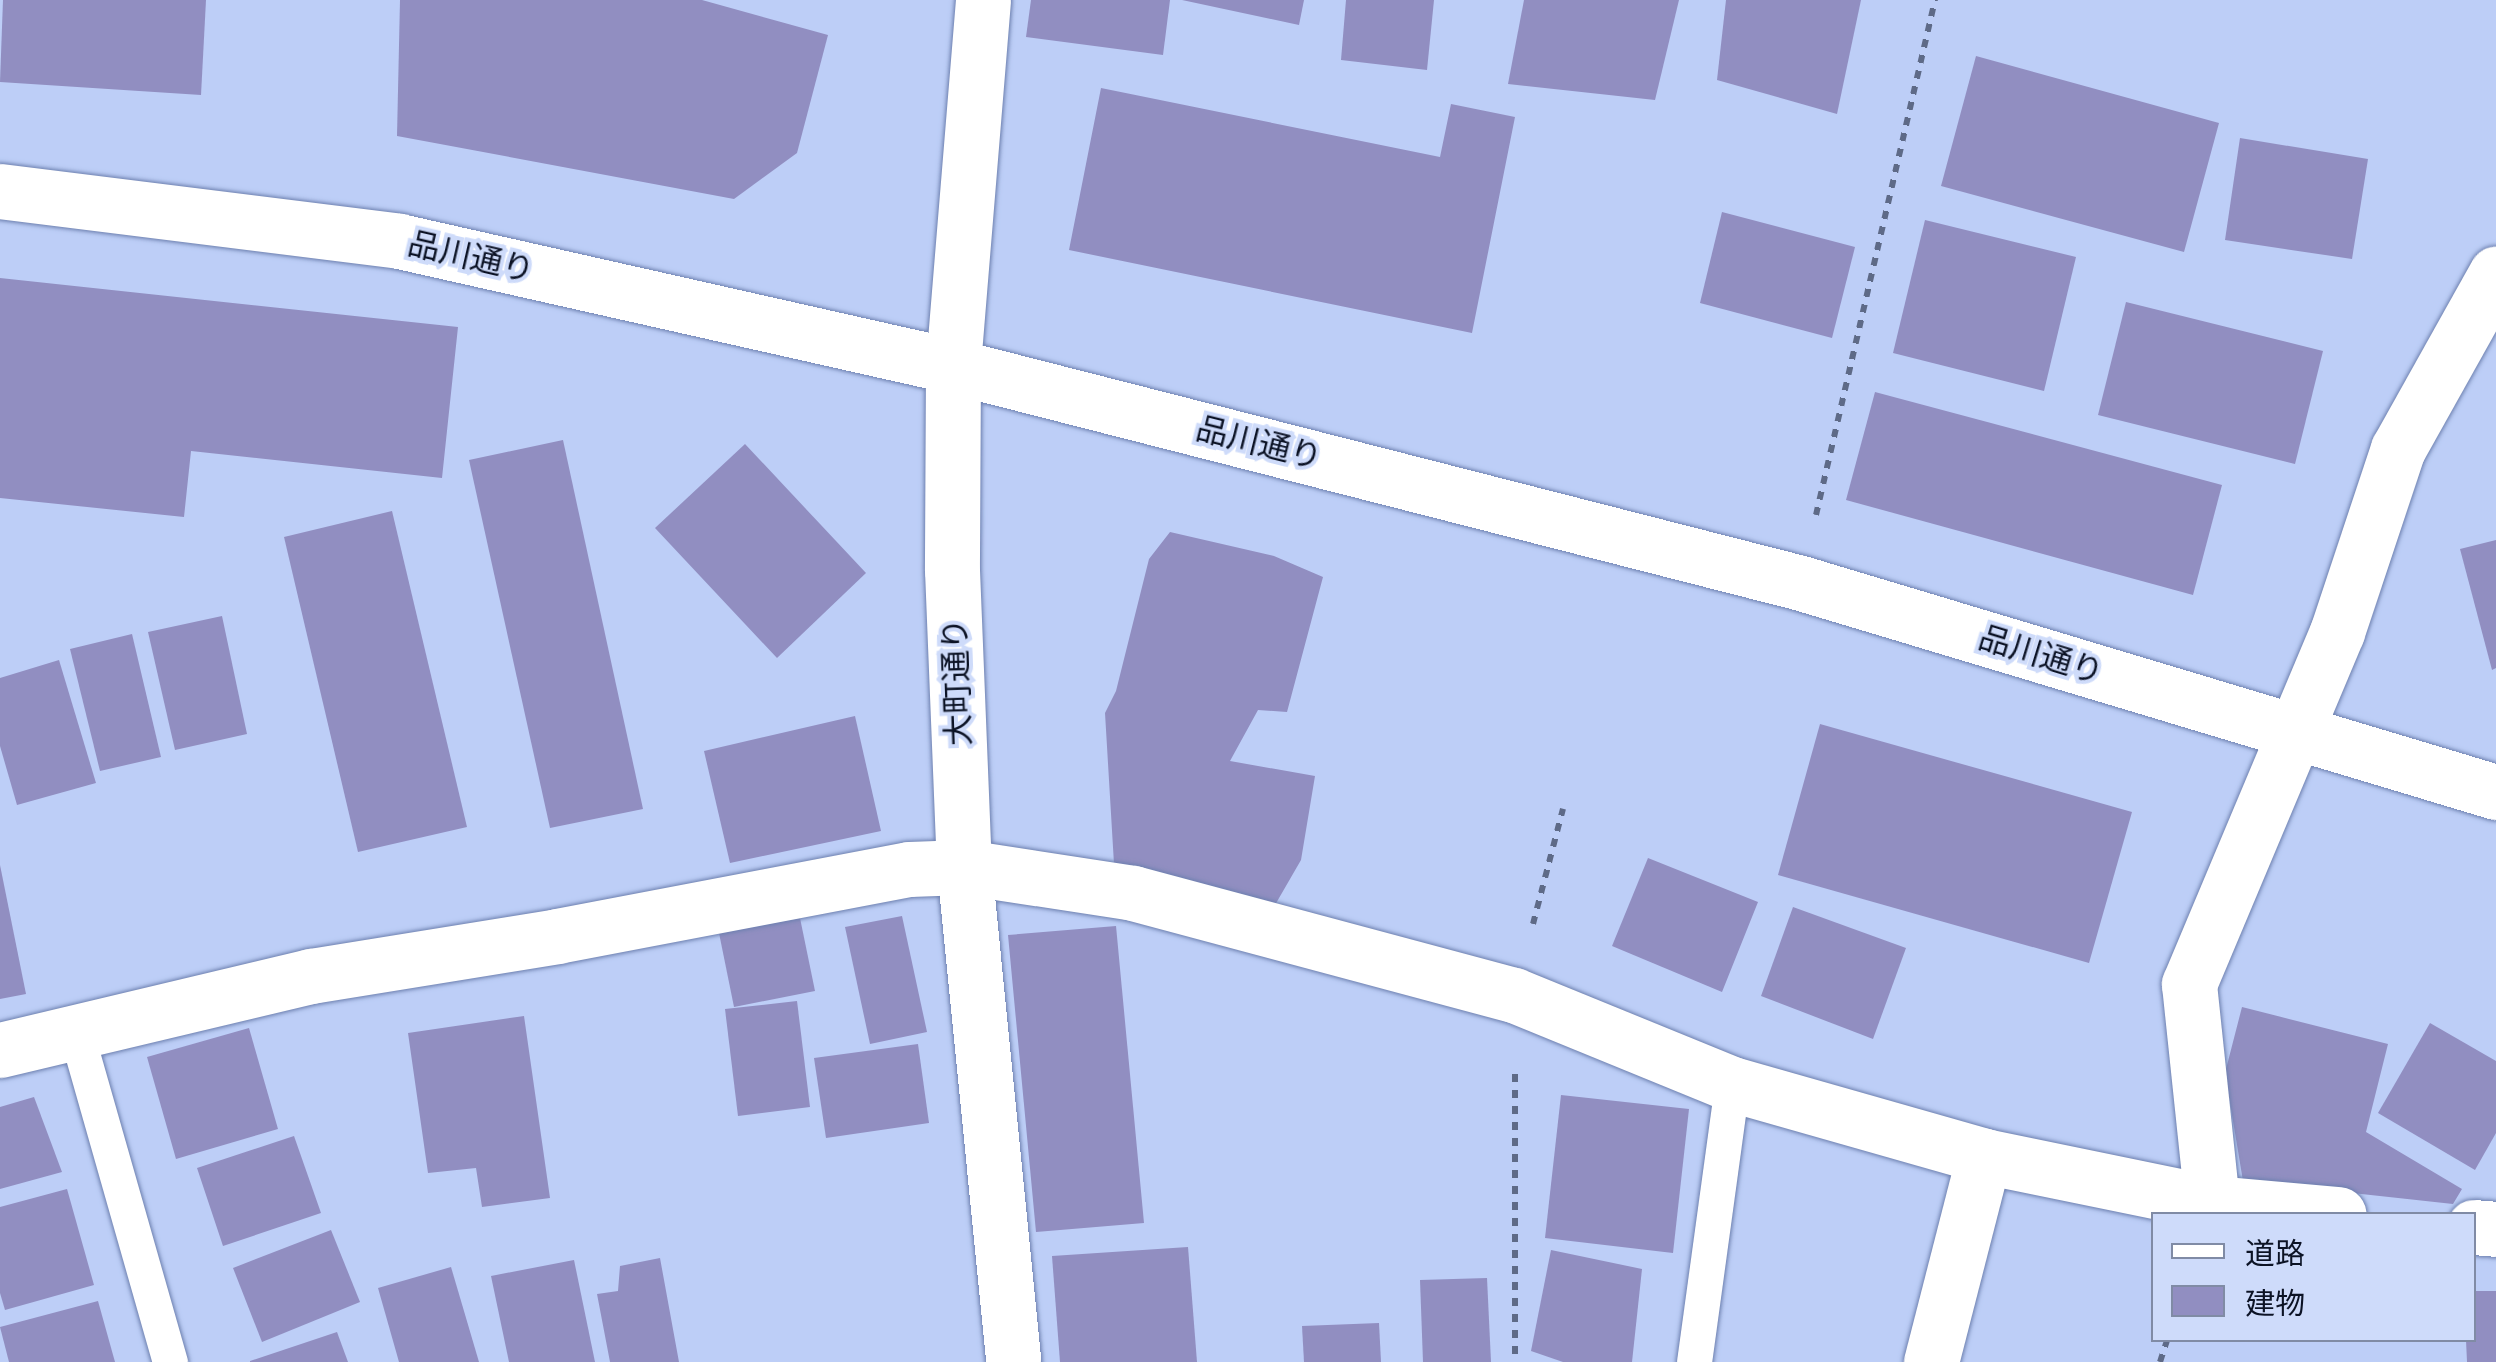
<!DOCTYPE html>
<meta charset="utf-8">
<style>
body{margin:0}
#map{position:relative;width:2496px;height:1362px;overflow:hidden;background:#bdcef7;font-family:"Libre Baskerville","Noto Sans JP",serif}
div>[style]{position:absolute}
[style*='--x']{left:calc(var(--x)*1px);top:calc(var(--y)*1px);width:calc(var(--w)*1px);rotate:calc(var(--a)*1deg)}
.building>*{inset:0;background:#918ec1}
.path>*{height:6px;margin-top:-3px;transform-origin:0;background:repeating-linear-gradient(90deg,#5e6a87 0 8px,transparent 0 16px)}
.roads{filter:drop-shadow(0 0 2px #6d80af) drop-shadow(0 0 2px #6d80af)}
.service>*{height:35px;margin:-17.5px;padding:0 17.5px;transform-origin:17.5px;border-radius:17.5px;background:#fff}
.minor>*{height:55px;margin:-27.5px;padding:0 27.5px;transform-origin:27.5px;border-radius:27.5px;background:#fff}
.tertiary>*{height:55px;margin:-27.5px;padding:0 27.5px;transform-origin:27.5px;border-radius:27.5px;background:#fff}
span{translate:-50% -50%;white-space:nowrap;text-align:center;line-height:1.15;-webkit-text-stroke:8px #cedbfa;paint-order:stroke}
.street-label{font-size:32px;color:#0c1325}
.legend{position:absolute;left:2151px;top:1212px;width:325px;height:130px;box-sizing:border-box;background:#cedbfa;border:2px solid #808ba5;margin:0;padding:12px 18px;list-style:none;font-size:30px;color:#0c1325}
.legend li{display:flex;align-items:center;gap:20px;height:50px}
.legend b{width:50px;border:2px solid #808ba5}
</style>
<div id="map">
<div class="building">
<div style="clip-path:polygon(3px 0,206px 0,201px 95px,0 82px)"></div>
<div style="clip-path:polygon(400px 0,702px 0,828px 35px,797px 153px,734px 199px,397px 136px)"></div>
<div style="clip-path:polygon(1031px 0,1170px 0,1163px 55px,1026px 37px)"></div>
<div style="clip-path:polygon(1182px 0,1304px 0,1299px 25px)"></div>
<div style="clip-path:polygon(1346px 0,1434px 0,1427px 70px,1341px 60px)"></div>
<div style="clip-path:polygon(1524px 0,1679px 0,1655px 100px,1508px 84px)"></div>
<div style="clip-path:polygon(1726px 0,1861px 0,1837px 114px,1717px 80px)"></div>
<div style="clip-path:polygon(1976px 56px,2219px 123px,2184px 252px,1941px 186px)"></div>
<div style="clip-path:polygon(1101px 88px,1440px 157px,1451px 104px,1515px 117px,1472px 333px,1069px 250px)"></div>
<div style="clip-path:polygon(2240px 138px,2368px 159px,2352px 259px,2225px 240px)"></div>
<div style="clip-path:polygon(1722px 212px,1855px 247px,1832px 338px,1700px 303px)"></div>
<div style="clip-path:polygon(1925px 220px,2076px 257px,2044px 391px,1893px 353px)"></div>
<div style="clip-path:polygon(0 278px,458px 327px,442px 478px,191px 451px,184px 517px,0 498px)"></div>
<div style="clip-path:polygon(2126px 302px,2323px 351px,2295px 464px,2098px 415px)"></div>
<div style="clip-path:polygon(1875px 392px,2222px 485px,2193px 595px,1846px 500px)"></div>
<div style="clip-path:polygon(563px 440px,643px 809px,550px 828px,469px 460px)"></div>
<div style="clip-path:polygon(745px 444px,866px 573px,777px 658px,655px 528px)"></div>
<div style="clip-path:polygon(392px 511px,467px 827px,358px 852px,284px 537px)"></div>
<div style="clip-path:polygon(1170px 532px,1274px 556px,1323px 577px,1287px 712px,1258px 710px,1230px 761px,1315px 776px,1301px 860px,1275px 905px,1114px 864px,1105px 713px,1116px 691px,1149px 559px)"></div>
<div style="clip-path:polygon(2496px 540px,2496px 668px,2492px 670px,2460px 549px)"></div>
<div style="clip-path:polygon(222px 616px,247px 734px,175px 750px,148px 632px)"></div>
<div style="clip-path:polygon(132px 634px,161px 757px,100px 771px,70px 649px)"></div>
<div style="clip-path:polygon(59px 660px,96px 783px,17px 805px,0 746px,0 678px)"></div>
<div style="clip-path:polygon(855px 716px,881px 831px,730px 863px,704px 751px)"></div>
<div style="clip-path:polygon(1820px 724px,2132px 812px,2089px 963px,1778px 875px)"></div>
<div style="clip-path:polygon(1648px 858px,1758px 902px,1722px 992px,1612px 946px)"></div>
<div style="clip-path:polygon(0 865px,26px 994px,0 999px)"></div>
<div style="clip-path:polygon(1793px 907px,1906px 948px,1873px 1039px,1761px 996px)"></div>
<div style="clip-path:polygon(902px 916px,927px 1032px,870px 1044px,845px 927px)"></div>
<div style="clip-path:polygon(800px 918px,815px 991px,734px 1007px,719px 933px)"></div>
<div style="clip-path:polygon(1116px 926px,1144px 1223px,1036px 1232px,1008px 935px)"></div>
<div style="clip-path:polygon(797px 1001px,810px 1107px,738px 1116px,725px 1009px)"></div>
<div style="clip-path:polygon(2242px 1007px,2388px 1044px,2366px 1132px,2462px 1189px,2453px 1204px,2243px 1181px,2225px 1073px)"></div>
<div style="clip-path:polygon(524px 1016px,550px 1198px,482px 1207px,476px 1168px,428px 1173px,408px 1033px)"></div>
<div style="clip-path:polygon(2430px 1023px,2496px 1061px,2496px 1133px,2475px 1170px,2378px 1113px)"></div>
<div style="clip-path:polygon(249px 1028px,278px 1129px,176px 1159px,147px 1057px)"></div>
<div style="clip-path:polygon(918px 1044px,929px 1123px,826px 1138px,814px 1058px)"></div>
<div style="clip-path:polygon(1561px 1095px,1689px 1109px,1673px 1253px,1545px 1238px)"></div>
<div style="clip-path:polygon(34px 1097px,62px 1172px,0 1189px,0 1107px)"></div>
<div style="clip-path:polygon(294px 1136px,321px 1213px,223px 1246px,197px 1168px)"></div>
<div style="clip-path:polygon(67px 1189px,94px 1285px,5px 1310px,0 1293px,0 1207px)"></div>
<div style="clip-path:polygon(331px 1230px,360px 1302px,262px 1342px,233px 1268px)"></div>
<div style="clip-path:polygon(1188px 1247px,1197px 1362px,1060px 1362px,1052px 1256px)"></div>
<div style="clip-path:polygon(1551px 1250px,1642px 1269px,1632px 1362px,1563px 1362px,1531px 1351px)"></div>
<div style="clip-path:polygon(660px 1258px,679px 1362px,610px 1362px,597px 1294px,618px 1291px,620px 1266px)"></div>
<div style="clip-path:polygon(574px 1260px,595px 1362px,509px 1362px,491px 1276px)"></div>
<div style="clip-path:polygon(451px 1267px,479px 1362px,399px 1362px,378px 1288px)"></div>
<div style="clip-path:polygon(1487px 1278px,1491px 1362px,1423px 1362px,1420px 1280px)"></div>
<div style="clip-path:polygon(2474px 1291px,2496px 1291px,2496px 1362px,2467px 1362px,2466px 1340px,2474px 1340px)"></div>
<div style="clip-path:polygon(98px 1301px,115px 1362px,9px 1362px,0 1327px)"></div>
<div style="clip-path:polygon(1379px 1323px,1381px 1362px,1304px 1362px,1302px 1326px)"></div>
<div style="clip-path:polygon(337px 1332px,348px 1362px,250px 1362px,250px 1361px)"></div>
</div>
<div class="path">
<div style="--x:1816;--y:515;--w:529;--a:-76.99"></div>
<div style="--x:1533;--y:924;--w:119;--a:-75.4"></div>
<div style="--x:1515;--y:1074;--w:288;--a:90"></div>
<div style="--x:2160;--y:1362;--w:23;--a:-72"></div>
</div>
<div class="roads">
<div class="service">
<div style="--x:76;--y:1032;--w:343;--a:74.1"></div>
<div style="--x:1694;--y:1362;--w:281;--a:-82.2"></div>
</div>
<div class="minor">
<div style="--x:983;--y:0;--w:367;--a:94.7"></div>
<div style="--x:953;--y:366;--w:204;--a:90.3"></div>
<div style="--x:952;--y:570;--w:297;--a:87.7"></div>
<div style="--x:964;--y:867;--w:497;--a:84.3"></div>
<div style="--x:0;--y:1050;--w:320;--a:-13.4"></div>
<div style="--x:311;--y:976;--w:249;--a:-9.2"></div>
<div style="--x:557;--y:936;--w:358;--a:-10.8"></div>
<div style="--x:909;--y:869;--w:55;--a:-2.1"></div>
<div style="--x:964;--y:867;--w:171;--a:8.7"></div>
<div style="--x:1133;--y:893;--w:394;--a:15"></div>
<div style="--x:1514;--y:995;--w:235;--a:22.2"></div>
<div style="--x:1732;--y:1084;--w:262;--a:15.9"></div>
<div style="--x:1984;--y:1156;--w:233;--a:11.6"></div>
<div style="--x:2212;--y:1203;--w:127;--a:5"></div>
<div style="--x:2212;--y:1203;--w:220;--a:-96"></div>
<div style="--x:2189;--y:984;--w:382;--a:-67.2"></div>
<div style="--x:2337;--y:632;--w:193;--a:-71.6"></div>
<div style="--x:2398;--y:449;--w:201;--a:-60.8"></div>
<div style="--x:2474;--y:1227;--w:22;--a:5"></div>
<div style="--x:1931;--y:1362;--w:213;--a:-75.6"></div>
</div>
<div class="tertiary">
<div style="--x:0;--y:191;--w:402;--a:7.1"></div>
<div style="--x:399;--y:241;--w:568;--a:12.71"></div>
<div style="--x:953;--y:366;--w:875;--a:14.35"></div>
<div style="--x:1801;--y:583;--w:726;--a:16.74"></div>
</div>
</div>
<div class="street-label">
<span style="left:471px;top:257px;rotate:13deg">品川通り</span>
<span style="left:1259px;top:443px;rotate:14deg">品川通り</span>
<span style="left:2041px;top:655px;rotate:17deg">品川通り</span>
<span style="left:957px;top:682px;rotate:-92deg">大町通り</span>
</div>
<ul class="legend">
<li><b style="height:12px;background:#fff"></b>道路</li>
<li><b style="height:28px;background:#918ec1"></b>建物</li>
</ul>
</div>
